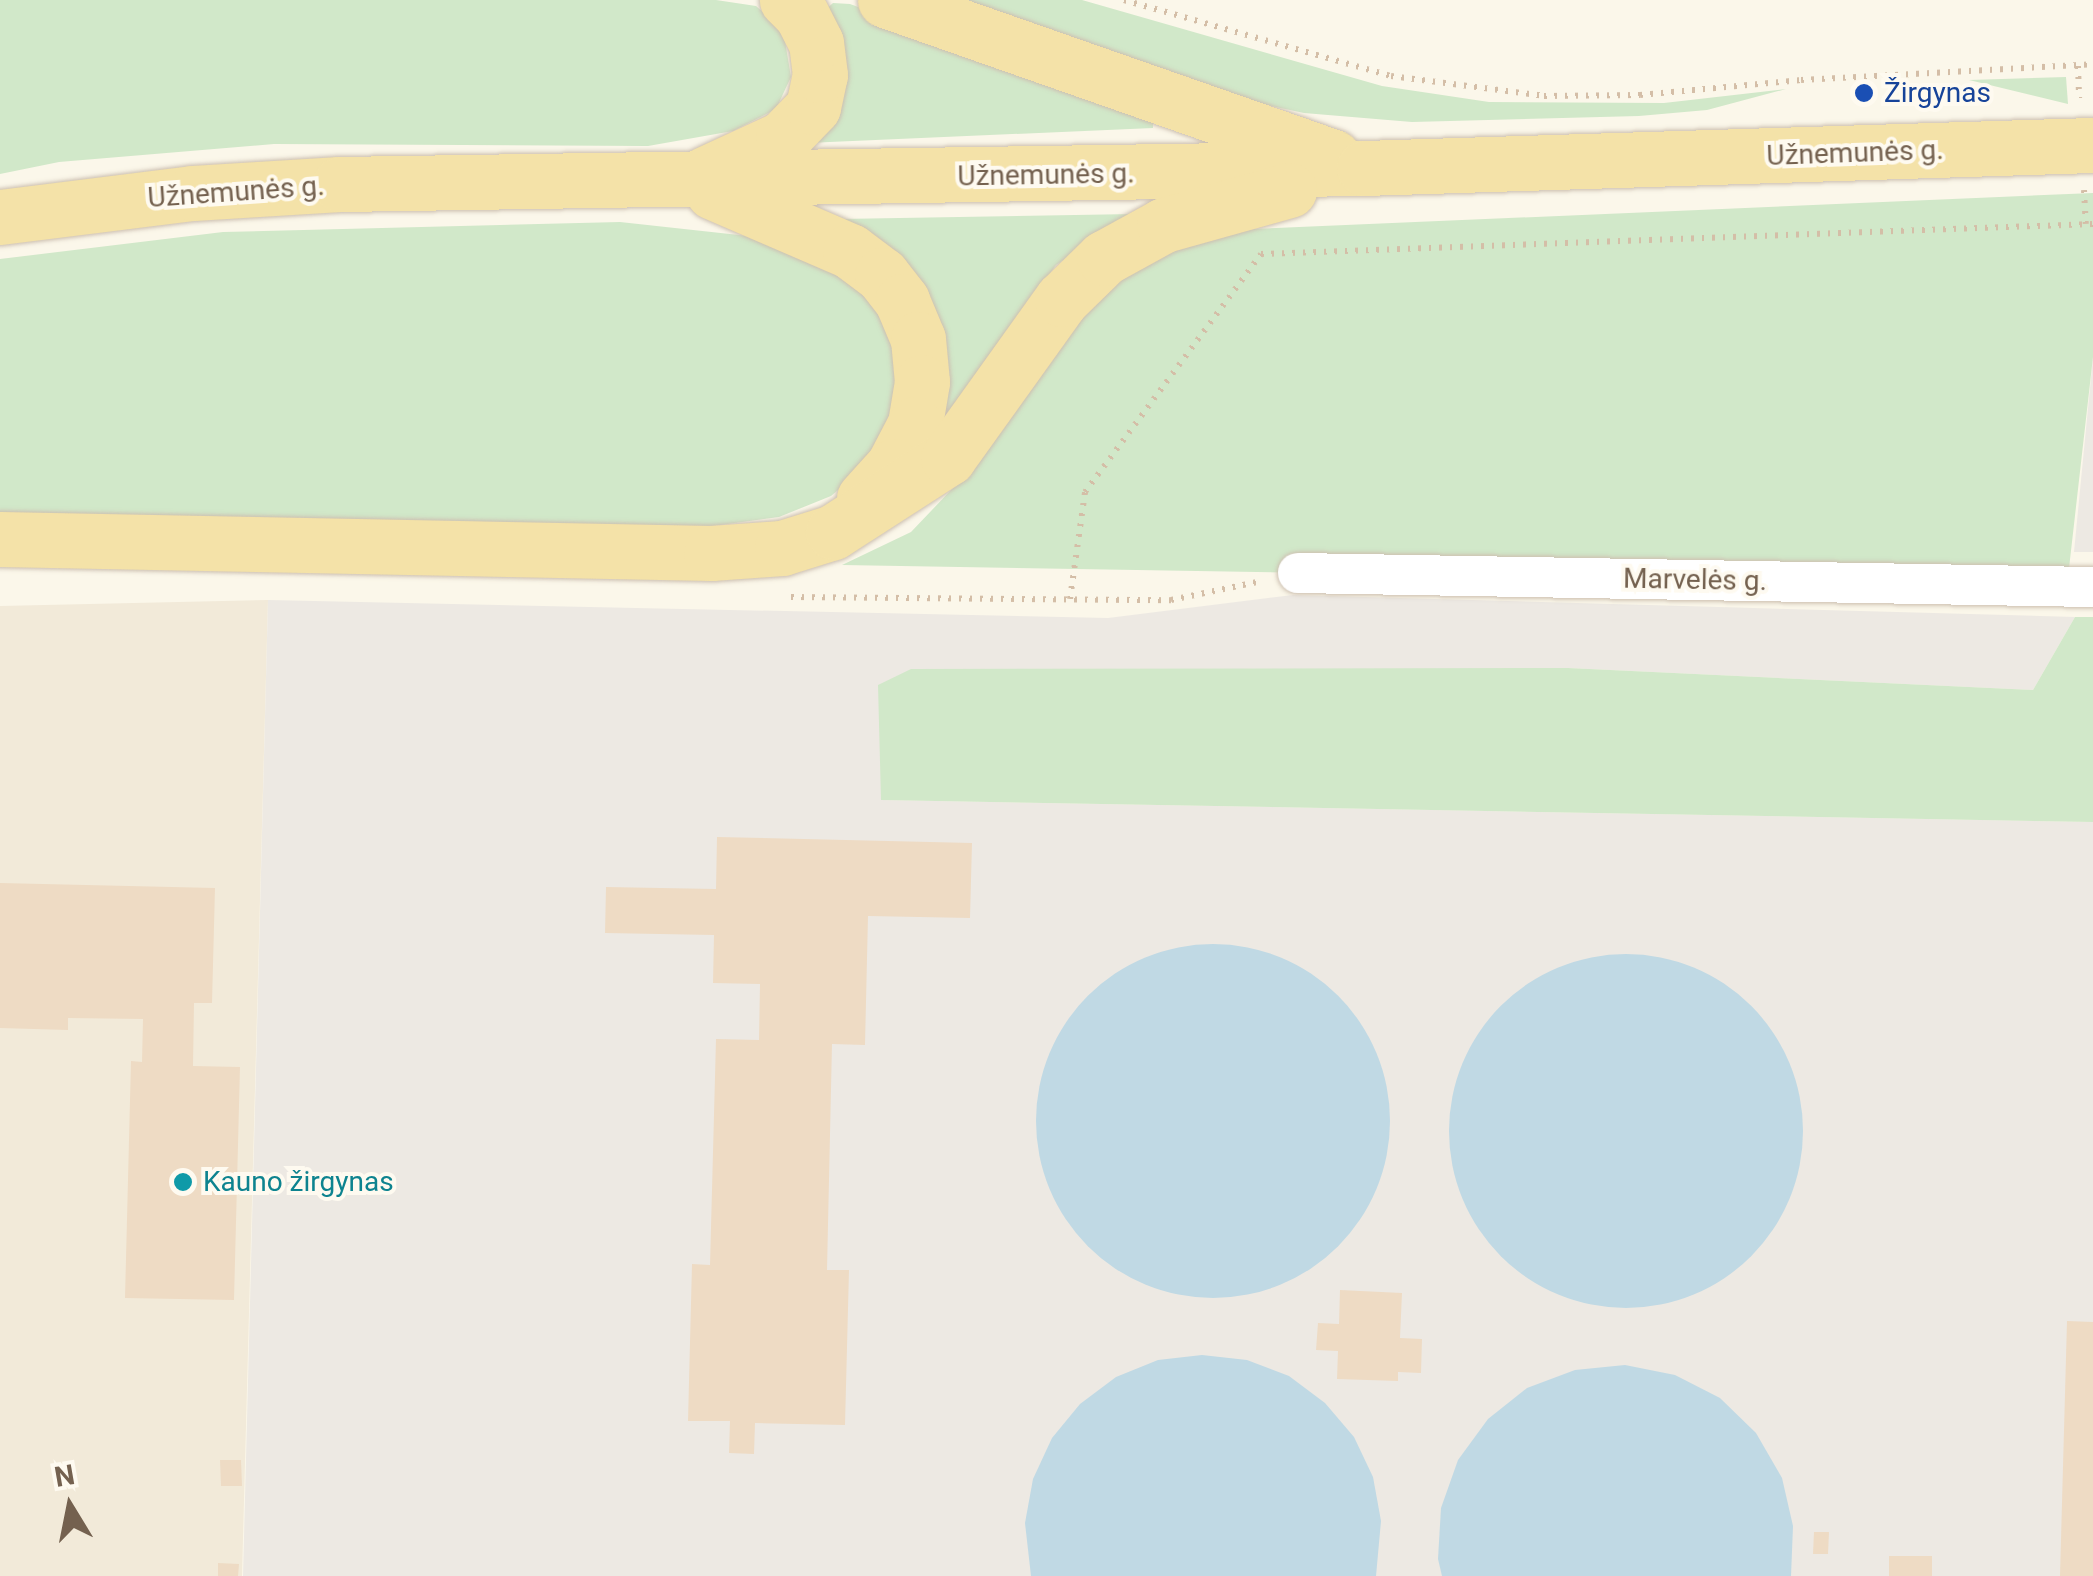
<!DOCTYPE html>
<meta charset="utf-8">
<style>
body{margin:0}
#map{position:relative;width:2093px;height:1576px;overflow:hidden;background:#fbf7ea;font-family:Roboto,sans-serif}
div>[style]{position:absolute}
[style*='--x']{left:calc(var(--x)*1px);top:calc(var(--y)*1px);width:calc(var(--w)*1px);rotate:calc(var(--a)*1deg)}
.residential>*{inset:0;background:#f2ead9}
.industrial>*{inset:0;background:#ede9e3}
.green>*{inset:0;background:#d1e8c9}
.water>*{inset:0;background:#c0d9e4}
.round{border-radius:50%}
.building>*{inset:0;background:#eedbc4}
.path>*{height:6px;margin-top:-3px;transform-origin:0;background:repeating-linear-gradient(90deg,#d4bea7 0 2.5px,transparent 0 10.5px)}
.roads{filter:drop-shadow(0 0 2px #cdc0b1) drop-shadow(0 0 2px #cdc0b1)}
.minor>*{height:40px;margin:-20px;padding:0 20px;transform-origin:20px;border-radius:20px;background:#fff}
.primary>*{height:55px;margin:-27.5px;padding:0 27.5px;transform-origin:27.5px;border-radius:27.5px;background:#f4e2a8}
.dots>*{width:28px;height:28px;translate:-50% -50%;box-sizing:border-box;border:5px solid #fefaf0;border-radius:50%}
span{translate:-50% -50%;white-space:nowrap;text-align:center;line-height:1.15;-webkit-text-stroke:8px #fefaf0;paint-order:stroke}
.transit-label{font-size:28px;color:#164399}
.left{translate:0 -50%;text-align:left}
.street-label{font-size:28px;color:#74614f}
.culture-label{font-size:28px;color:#0d838f}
.north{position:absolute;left:20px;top:1456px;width:100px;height:100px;-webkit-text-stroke:8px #fefaf0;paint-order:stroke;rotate:350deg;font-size:28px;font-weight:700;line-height:40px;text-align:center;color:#74614f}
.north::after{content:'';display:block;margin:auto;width:35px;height:45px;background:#74614f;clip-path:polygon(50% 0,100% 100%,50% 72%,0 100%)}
</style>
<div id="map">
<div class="residential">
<div style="clip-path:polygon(268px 600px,242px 1576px,0 1576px,0 606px)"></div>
</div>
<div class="industrial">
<div style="clip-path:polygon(2093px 357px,2093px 552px,2074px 552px)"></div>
<div style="clip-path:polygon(1293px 595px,2075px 617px,2033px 690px,1568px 668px,882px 800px,2093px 822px,2093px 1576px,243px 1576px,268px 600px,1108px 618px)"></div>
</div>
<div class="green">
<div style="clip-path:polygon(0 0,716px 0,756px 6px,783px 29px,791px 77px,776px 109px,733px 131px,648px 146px,274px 144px,59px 162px,0 174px)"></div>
<div style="clip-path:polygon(931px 0,1082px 0,1382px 86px,1489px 102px,1664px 103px,1786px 89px,1707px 110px,1639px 116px,1412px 122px,1304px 113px,1186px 88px)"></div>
<div style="clip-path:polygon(833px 3px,850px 4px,1153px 115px,1153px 128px,807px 143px,824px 11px)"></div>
<div style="clip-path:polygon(2066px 77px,2068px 104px,1969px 80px)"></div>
<div style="clip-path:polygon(2093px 193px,2093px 357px,2067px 586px,842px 565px,911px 532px,973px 467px,1090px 293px,1166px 247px,1254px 229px)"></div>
<div style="clip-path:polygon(1134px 214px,1056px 265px,930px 446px,944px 382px,840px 219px)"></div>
<div style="clip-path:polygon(620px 222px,794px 241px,850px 274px,890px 330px,901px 382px,891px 425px,865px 467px,831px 496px,779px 517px,691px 529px,0 518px,0 259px,223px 232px)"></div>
<div style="clip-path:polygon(2075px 617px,2093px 617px,2093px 822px,881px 800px,878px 685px,911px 669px,1568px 668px,2033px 690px)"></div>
</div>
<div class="water">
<div class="round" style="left:1036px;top:944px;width:354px;height:354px"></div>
<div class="round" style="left:1449px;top:954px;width:354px;height:354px"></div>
<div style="clip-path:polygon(1202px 1355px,1247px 1360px,1289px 1376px,1325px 1403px,1354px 1437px,1373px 1477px,1381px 1521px,1376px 1576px,1031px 1576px,1025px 1523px,1033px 1479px,1052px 1438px,1080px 1404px,1116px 1377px,1158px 1360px)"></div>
<div style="clip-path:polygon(1625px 1365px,1675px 1375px,1720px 1398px,1756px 1433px,1782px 1478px,1793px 1526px,1791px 1576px,1442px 1576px,1438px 1559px,1441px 1508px,1458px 1460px,1488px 1419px,1527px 1388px,1575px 1370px)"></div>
</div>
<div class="building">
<div style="clip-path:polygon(717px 837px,972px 843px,970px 918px,868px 916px,865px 1045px,832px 1044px,827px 1270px,849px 1270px,845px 1425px,755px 1423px,754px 1454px,729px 1453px,730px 1421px,688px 1421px,692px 1264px,710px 1265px,716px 1039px,759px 1040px,760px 984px,713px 983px,714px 935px,605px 933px,606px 887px,716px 889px)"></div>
<div style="clip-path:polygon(0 883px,215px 888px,212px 1003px,194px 1003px,193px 1066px,240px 1067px,234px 1300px,125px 1298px,131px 1061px,142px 1062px,143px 1019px,68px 1018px,68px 1030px,0 1028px)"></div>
<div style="clip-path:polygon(1340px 1290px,1402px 1293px,1400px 1338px,1422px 1339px,1421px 1373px,1398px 1372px,1398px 1381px,1337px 1379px,1338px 1351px,1316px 1350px,1318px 1323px,1339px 1324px)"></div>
<div style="clip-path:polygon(2067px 1321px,2093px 1322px,2093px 1576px,2060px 1576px)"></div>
<div style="clip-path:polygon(220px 1460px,241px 1460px,242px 1486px,221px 1486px)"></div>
<div style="clip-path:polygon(1814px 1532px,1829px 1532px,1828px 1554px,1813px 1554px)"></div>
<div style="clip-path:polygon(1889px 1556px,1932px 1556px,1932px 1576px,1889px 1576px)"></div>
<div style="clip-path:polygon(218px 1563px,239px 1564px,238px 1576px,218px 1576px)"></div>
</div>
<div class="path">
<div style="--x:1124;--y:0;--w:278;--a:15.9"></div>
<div style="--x:1391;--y:76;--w:154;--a:7.4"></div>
<div style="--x:1544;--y:96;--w:96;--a:-0.6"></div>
<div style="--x:1640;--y:95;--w:162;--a:-5.3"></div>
<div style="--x:1801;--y:80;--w:292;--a:-3.1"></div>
<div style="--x:2078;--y:66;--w:32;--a:88"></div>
<div style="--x:2084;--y:190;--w:34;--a:87"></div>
<div style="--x:791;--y:597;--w:380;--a:0.5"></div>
<div style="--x:1171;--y:600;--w:93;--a:-11.8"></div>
<div style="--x:1070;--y:599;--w:108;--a:-82"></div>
<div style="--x:1085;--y:492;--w:296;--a:-53.5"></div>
<div style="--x:1261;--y:254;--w:833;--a:-2.07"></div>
</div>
<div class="roads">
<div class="minor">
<div style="--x:1298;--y:573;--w:795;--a:1.01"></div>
</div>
<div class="primary">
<div style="--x:885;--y:0;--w:475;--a:19.3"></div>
<div style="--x:705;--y:174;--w:86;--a:-24.8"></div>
<div style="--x:783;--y:138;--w:43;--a:-45.9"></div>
<div style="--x:813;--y:107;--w:33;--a:-78"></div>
<div style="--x:820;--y:75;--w:32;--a:-97"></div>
<div style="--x:816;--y:43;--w:33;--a:-117"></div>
<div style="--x:801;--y:14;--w:20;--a:-135"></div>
<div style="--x:713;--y:192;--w:149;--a:23.3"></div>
<div style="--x:850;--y:251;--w:40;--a:37"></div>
<div style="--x:882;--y:275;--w:33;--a:52"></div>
<div style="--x:902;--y:301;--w:41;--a:67.2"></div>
<div style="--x:918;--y:339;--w:43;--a:84.7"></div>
<div style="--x:922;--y:382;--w:43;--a:99.5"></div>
<div style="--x:915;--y:424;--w:47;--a:117.6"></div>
<div style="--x:893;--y:466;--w:43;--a:132.2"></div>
<div style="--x:0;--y:217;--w:194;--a:-7.1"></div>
<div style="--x:193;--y:193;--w:147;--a:-3.5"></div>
<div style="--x:340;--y:184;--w:1024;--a:-0.9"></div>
<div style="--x:1364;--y:168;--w:729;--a:-1.81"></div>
<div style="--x:0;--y:539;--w:711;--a:1.13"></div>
<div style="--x:711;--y:553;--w:71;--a:-4"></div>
<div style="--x:782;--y:548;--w:53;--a:-17.4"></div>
<div style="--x:833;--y:532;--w:137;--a:-32.8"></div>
<div style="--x:948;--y:458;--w:196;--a:-54.4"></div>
<div style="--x:1062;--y:299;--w:59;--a:-44.3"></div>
<div style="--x:1104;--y:258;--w:68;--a:-28.8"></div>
<div style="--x:1164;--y:225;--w:130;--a:-15.6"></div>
</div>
</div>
<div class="dots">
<div style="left:1864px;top:93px;background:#1a4fb4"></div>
<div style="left:183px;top:1182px;background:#0f9aa8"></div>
</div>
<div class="transit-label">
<span class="left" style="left:1884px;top:93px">Žirgynas</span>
</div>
<div class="street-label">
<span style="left:1855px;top:153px;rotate:-2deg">Užnemunės g.</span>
<span style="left:1046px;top:175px;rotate:-1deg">Užnemunės g.</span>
<span style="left:236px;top:192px;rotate:-4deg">Užnemunės g.</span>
<span style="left:1695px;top:580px;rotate:1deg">Marvelės g.</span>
</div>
<div class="culture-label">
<span class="left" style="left:203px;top:1182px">Kauno žirgynas</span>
</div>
<div class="north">N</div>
</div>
